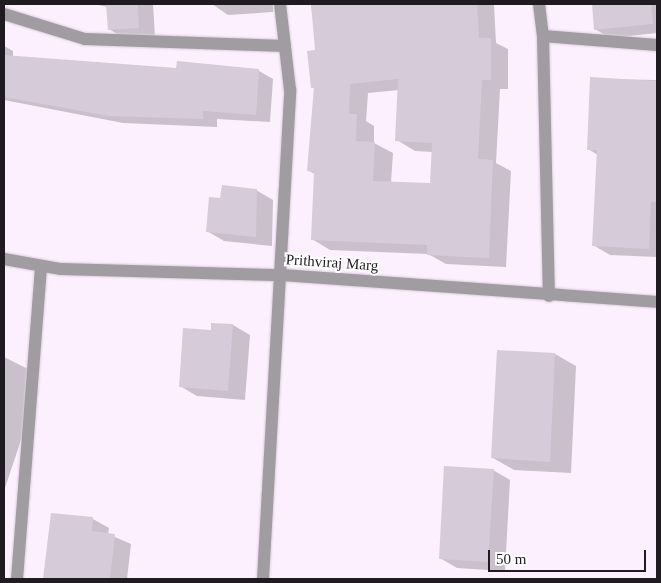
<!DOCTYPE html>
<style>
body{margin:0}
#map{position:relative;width:661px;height:583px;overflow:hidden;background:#fcf0fe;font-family:"Times New Roman",serif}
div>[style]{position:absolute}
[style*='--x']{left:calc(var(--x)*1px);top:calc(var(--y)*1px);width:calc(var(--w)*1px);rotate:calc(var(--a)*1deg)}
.shadow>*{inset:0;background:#0003}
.building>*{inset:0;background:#d6cbd8}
.roads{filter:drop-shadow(0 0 1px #d9ceda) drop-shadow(0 0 1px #d9ceda)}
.minor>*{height:12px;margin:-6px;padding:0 6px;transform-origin:6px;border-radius:6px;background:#a19ca2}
.tertiary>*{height:12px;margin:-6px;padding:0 6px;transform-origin:6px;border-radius:6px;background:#a19ca2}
span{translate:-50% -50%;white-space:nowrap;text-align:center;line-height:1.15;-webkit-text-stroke:4px #fff;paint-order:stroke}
.street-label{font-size:15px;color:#201b20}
.frame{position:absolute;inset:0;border:5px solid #201b20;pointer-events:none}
.scale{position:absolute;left:488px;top:550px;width:158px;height:22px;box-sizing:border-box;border:2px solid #201b20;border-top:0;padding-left:6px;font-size:15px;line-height:18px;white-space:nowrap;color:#201b20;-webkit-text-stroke:4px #fff;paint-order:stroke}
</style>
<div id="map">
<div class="shadow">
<div style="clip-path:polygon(93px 4px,155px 4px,153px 4px,155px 37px,125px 39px,109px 29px,108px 7px)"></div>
<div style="clip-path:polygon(212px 4px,273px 4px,273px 12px,228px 15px)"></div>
<div style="clip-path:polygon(evenodd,311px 4px,494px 4px,496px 43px,508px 49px,508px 89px,500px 89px,496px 163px,511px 171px,506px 267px,446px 264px,428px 254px,330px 250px,312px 239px,315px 174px,309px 171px,315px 89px,312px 87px,317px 51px,311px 4px,399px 90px,397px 140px,415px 151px,433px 152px,431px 185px,391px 183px,393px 153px,374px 143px,374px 126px,366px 121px,368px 93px,399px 90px)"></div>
<div style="clip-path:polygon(593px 4px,657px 4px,657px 33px,610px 38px,595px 29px)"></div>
<div style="clip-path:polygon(4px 46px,13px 51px,13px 57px,177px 69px,178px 63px,259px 71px,273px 79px,270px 122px,217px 119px,217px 127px,123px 123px,4px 100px)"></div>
<div style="clip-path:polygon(592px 79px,657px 80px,657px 257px,610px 255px,593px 245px,598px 155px,588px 149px)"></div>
<div style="clip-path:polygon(256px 190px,273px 200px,272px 246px,224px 241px,207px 231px,221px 199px)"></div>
<div style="clip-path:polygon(212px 324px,233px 325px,250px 335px,245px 400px,197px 396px,180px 386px,212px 331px)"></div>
<div style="clip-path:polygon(555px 354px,576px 366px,571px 473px,514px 470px,493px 458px)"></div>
<div style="clip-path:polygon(4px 357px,36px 373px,24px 431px,4px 491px)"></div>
<div style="clip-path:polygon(493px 470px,510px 480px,505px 571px,457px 568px,440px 558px)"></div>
<div style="clip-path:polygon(53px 514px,93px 519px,109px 528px,108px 534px,131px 544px,127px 579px,46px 579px)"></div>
</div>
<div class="building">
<div style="clip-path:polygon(106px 4px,138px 4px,139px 28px,108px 30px)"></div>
<div style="clip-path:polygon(evenodd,311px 4px,477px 4px,479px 38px,491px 38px,491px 80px,482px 80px,478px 159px,493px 160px,489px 258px,427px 255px,427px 245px,311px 240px,314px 172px,307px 171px,314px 87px,311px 88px,307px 51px,315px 50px,311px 4px,398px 79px,395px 141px,432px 143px,430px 183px,373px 181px,375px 142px,356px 141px,357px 114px,349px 114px,350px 84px,398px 79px)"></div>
<div style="clip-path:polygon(592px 4px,651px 4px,653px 24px,594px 30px)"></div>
<div style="clip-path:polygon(4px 55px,176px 68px,177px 61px,259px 69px,256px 115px,203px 111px,203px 119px,108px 116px,4px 97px)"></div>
<div style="clip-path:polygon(590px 77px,657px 81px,657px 202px,651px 202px,649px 249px,592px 246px,597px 150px,587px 150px)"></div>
<div style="clip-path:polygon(222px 185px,257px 189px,256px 237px,206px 232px,209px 197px,220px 198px)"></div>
<div style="clip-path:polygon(211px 323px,233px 324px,228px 391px,179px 387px,183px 328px,211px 330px)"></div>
<div style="clip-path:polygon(497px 350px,555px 353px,550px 462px,491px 458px)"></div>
<div style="clip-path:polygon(444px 466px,494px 469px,488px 562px,439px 559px)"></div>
<div style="clip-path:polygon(51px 513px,93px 517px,92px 531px,115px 534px,110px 579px,43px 579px)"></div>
</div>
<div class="roads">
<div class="minor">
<div style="--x:4;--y:14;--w:85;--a:17.2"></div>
<div style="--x:85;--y:39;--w:200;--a:2"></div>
<div style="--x:543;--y:36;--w:114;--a:4.5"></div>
<div style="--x:17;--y:579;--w:314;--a:-85.6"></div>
<div style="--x:263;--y:579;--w:490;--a:-86.8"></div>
<div style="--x:290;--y:90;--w:87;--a:-96.6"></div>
</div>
<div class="tertiary">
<div style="--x:539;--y:4;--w:32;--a:83"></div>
<div style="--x:543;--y:36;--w:260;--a:88.7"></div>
<div style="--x:4;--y:259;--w:58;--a:10"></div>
<div style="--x:61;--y:269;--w:221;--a:1.6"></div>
<div style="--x:282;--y:275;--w:376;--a:4.1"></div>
</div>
</div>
<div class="street-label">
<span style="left:332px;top:263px;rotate:4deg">Prithviraj Marg</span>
</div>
<div class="frame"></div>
<div class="scale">50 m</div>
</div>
